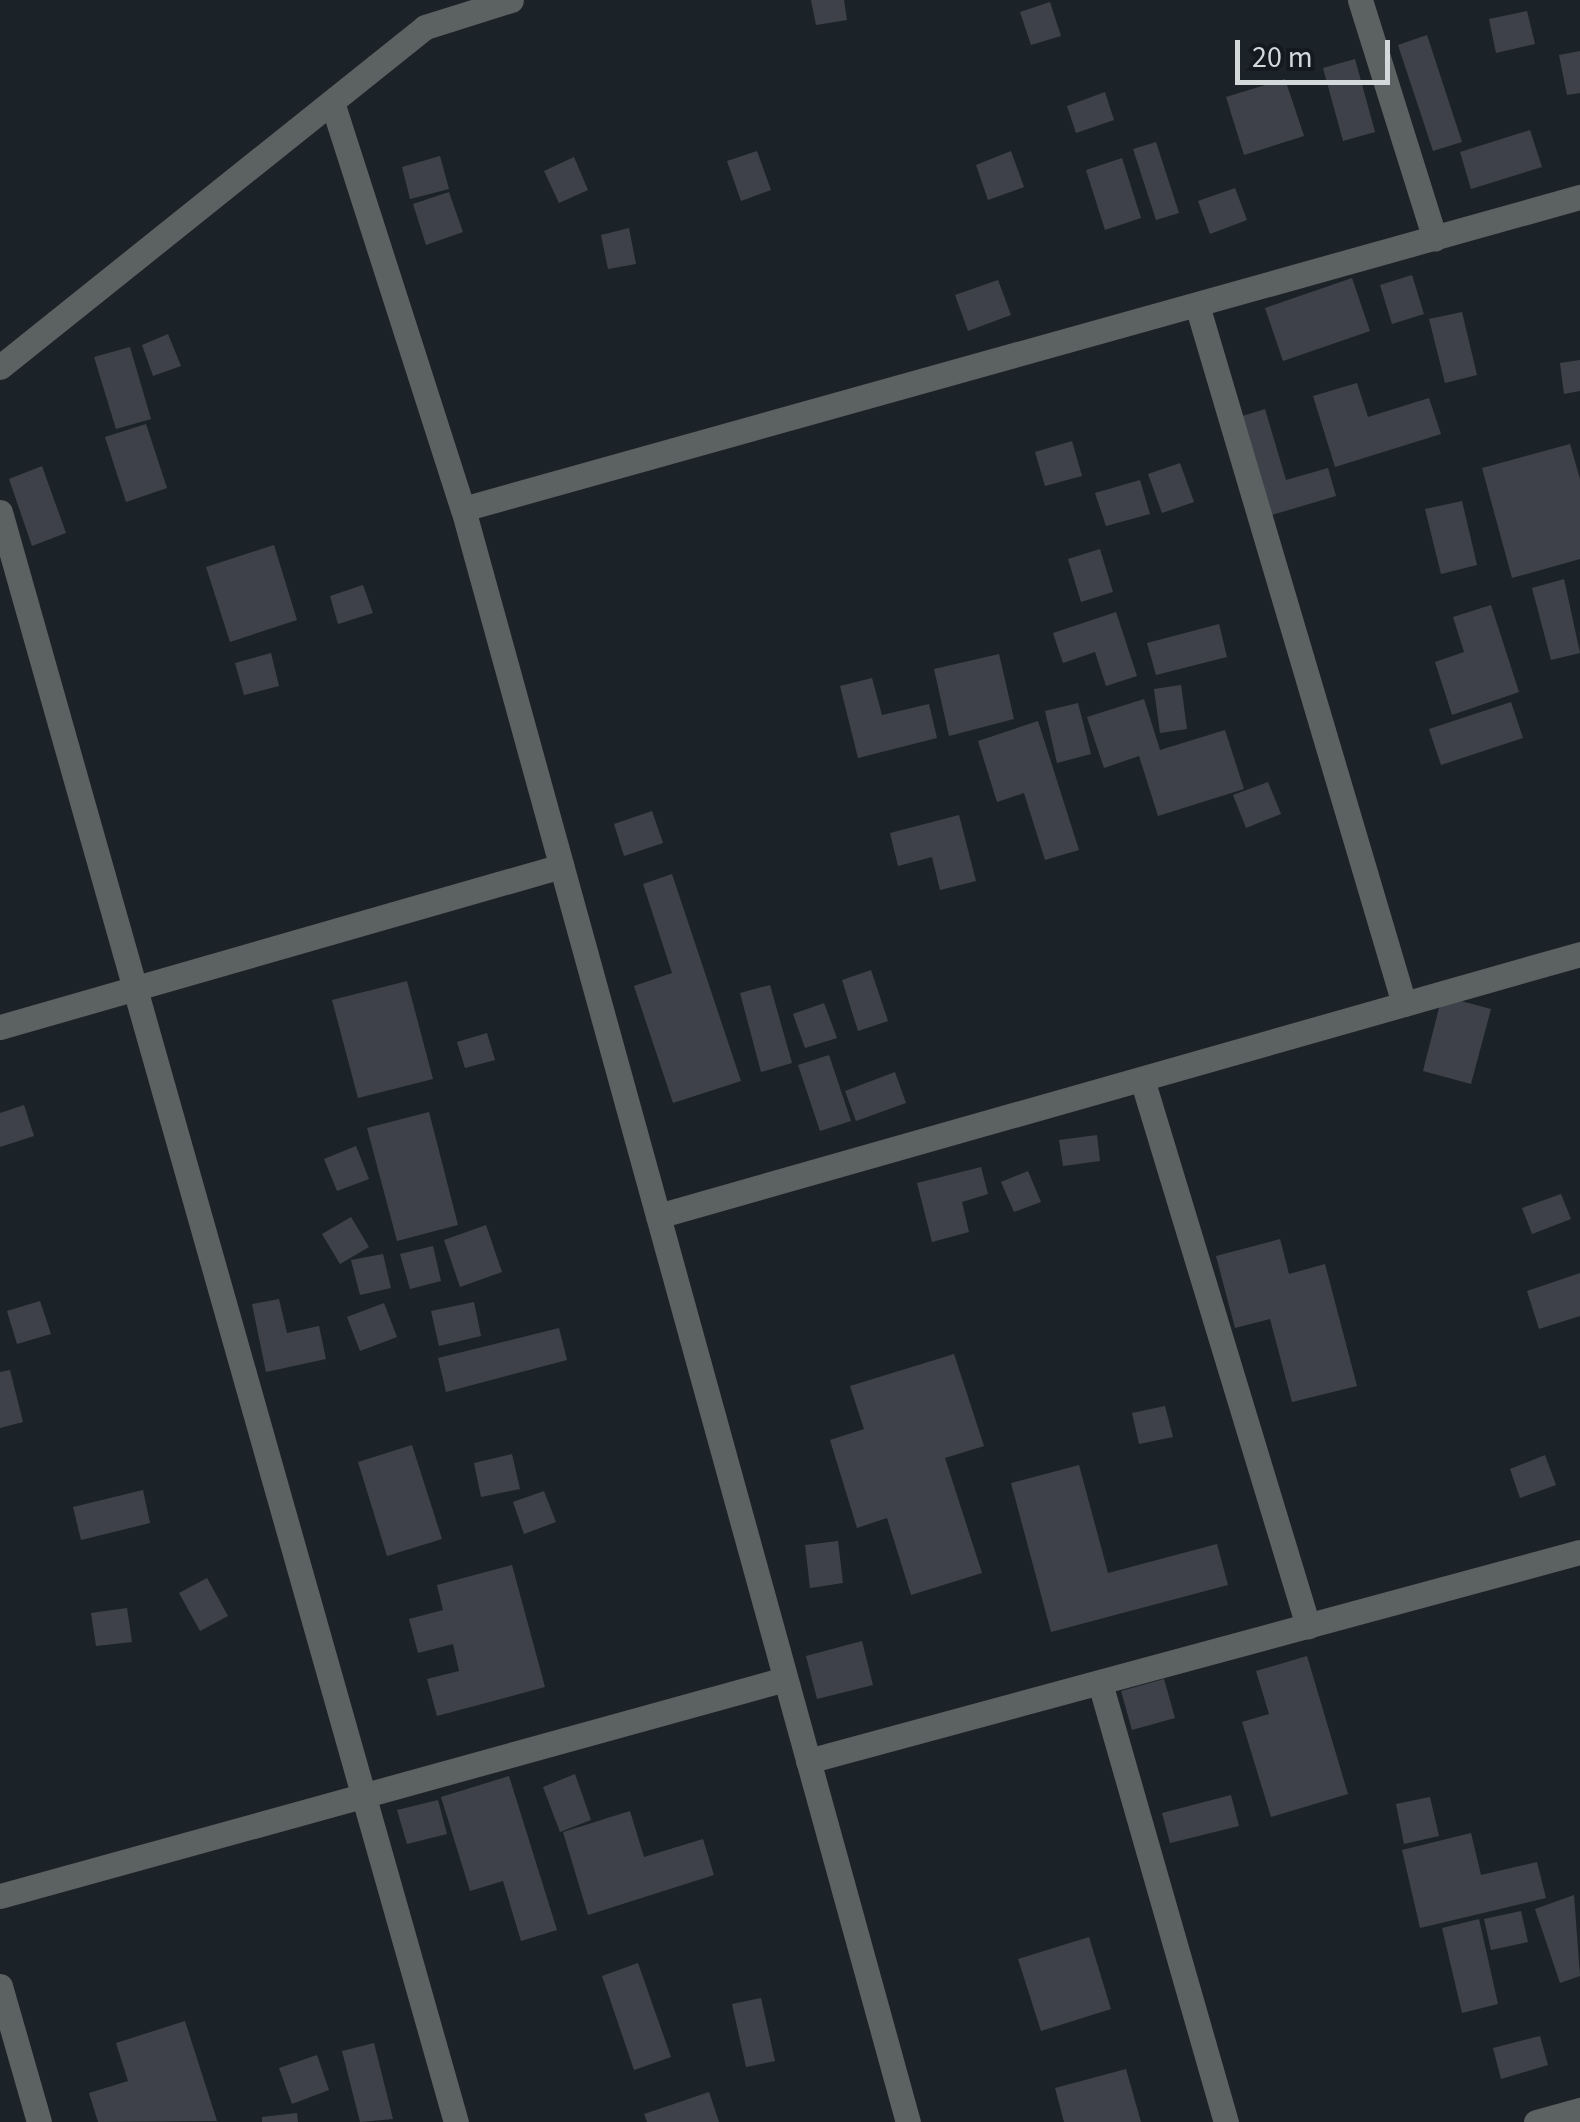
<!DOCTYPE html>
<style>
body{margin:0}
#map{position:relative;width:1580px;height:2122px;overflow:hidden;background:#1c2328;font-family:"Source Sans 3",sans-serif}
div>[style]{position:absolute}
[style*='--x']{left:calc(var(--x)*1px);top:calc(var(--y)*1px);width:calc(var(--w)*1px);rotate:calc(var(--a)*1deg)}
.building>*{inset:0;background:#3e4149}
.minor>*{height:25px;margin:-12.5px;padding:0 12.5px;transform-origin:12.5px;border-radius:12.5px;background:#5c6162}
span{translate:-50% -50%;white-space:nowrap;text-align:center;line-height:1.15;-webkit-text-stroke:9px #13191e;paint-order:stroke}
.scale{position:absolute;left:1235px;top:40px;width:155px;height:45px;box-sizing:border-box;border:5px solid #d3d8db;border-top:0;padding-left:12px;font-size:30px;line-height:35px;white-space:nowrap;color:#d3d8db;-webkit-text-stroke:8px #13191e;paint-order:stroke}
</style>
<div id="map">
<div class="building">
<div style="clip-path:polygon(811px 0,844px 0,847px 20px,816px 25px)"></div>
<div style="clip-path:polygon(1050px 2px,1061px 36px,1031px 45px,1020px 12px)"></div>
<div style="clip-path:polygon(1527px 11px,1535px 44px,1496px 53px,1489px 19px)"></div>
<div style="clip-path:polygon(1427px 35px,1462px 142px,1433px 151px,1398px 45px)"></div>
<div style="clip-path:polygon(1580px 51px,1580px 93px,1567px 95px,1559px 55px)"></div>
<div style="clip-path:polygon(1355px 59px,1375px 132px,1343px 141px,1323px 68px)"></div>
<div style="clip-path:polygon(1285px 79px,1304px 136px,1244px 155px,1226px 97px)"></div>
<div style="clip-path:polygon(1105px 92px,1114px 120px,1076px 133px,1067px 106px)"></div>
<div style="clip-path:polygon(1530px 130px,1542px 167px,1471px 189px,1460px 152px)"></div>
<div style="clip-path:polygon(1156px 142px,1179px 213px,1156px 220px,1133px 149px)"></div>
<div style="clip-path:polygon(757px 151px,771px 190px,741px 201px,727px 161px)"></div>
<div style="clip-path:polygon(1011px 151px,1024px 187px,988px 200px,976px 165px)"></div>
<div style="clip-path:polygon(440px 156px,449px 189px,410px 199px,402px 167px)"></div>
<div style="clip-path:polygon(574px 157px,588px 190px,559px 203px,544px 171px)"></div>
<div style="clip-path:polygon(1122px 158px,1141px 218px,1105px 230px,1086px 170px)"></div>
<div style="clip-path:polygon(1235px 188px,1247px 220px,1210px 234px,1198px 201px)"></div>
<div style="clip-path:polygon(449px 192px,463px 232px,426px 245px,413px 204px)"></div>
<div style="clip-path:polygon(629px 228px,636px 264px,608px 269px,601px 235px)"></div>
<div style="clip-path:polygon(1412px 275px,1424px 314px,1392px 324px,1380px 285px)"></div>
<div style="clip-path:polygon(1352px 278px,1370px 331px,1283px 361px,1265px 308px)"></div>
<div style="clip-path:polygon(998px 280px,1011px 315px,968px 331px,955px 295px)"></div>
<div style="clip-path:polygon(1462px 312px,1477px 375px,1445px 383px,1429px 319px)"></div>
<div style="clip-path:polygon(168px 334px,181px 366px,153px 376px,142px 345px)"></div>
<div style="clip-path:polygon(130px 347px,151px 419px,116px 429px,94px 357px)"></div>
<div style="clip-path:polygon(1580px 360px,1580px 391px,1564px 394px,1560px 363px)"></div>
<div style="clip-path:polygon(1357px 383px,1368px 417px,1429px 398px,1441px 434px,1335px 467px,1313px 396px)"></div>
<div style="clip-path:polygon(1265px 409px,1286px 480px,1328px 468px,1336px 496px,1265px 517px,1236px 418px)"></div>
<div style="clip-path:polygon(146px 424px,167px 488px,126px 502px,105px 437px)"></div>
<div style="clip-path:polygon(1072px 441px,1082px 476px,1045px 486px,1035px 452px)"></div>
<div style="clip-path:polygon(1570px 444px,1580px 479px,1580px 559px,1512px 578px,1482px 468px)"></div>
<div style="clip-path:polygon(1180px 463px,1194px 502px,1162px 513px,1148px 474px)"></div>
<div style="clip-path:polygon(42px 466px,66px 533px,32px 546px,9px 479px)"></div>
<div style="clip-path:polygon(1140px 480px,1150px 514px,1106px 526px,1095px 493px)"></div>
<div style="clip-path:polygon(1462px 501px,1477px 565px,1441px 574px,1425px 509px)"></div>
<div style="clip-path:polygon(274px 545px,297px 620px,230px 642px,206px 567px)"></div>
<div style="clip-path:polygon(1100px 549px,1113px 592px,1081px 602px,1068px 559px)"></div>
<div style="clip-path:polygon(1564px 579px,1580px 653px,1551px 660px,1532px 588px)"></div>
<div style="clip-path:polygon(363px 585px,373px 613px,338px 624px,330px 596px)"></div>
<div style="clip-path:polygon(1491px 605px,1519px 692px,1452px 715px,1435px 662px,1464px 652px,1453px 617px)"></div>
<div style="clip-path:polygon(1116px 612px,1137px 676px,1106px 686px,1095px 652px,1063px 663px,1053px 633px)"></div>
<div style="clip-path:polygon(1219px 624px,1227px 657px,1156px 675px,1147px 643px)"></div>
<div style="clip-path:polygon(271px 653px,279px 686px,244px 695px,235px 663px)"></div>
<div style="clip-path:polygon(999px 654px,1014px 719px,949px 736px,934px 669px)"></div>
<div style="clip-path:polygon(872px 678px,882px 715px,929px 704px,937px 738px,858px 758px,840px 686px)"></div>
<div style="clip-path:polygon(1181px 685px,1187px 729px,1160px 733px,1154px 689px)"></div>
<div style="clip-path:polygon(1144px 699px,1160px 750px,1225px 730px,1244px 789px,1158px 816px,1139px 756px,1104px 768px,1087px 717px)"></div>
<div style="clip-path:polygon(1511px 702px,1523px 738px,1441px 765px,1429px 729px)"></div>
<div style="clip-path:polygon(1078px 703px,1091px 754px,1057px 763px,1045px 711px)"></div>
<div style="clip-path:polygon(1038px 721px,1079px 850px,1045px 860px,1024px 793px,997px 802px,978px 741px)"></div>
<div style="clip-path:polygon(1268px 782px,1281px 814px,1246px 828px,1233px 795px)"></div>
<div style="clip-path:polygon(652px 811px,663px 843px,624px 856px,614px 824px)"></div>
<div style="clip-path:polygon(959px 815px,976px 881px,940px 890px,932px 857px,898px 866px,890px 833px)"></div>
<div style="clip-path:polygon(672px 874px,741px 1081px,673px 1103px,634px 986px,672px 973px,643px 884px)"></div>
<div style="clip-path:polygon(871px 970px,888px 1021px,858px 1031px,842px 980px)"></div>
<div style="clip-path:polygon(407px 981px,433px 1079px,358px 1098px,332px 1000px)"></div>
<div style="clip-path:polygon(770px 985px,792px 1063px,761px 1072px,740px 993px)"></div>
<div style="clip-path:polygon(1442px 996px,1491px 1009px,1471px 1084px,1423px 1071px)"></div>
<div style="clip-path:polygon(824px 1003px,837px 1038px,805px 1048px,793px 1014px)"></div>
<div style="clip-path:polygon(487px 1033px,495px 1060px,465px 1068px,457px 1042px)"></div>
<div style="clip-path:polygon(829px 1055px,851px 1121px,820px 1131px,798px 1065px)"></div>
<div style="clip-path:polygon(895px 1072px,906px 1103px,856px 1121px,845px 1091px)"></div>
<div style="clip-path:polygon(24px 1105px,34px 1136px,0 1147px,0 1113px)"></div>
<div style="clip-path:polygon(429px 1112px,458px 1225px,397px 1241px,367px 1128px)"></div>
<div style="clip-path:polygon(1097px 1135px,1100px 1161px,1063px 1166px,1059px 1140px)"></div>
<div style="clip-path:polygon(356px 1146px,369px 1179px,337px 1191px,324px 1159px)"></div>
<div style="clip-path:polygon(981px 1167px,988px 1194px,962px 1202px,969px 1232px,932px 1242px,917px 1183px)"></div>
<div style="clip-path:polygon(1028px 1171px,1041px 1202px,1014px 1212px,1001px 1182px)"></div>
<div style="clip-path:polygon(1561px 1194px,1571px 1219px,1532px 1234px,1522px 1208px)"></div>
<div style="clip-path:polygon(351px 1217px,369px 1247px,340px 1264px,322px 1234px)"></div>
<div style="clip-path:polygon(486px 1225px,502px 1272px,460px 1287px,444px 1240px)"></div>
<div style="clip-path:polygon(1280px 1239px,1289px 1274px,1325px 1264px,1357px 1386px,1292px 1402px,1270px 1319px,1235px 1328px,1216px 1256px)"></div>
<div style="clip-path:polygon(433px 1246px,441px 1281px,410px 1289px,400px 1254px)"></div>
<div style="clip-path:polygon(383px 1254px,391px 1288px,360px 1295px,351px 1260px)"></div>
<div style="clip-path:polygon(1580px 1273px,1580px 1316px,1539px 1329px,1527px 1291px)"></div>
<div style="clip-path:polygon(279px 1299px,287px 1333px,319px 1326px,326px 1359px,266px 1372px,252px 1304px)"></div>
<div style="clip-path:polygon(40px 1301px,51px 1334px,17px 1344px,7px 1311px)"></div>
<div style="clip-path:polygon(474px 1302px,481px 1336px,439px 1346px,431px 1311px)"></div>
<div style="clip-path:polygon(384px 1303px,397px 1337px,360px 1351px,347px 1317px)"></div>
<div style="clip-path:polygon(559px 1328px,567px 1360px,446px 1392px,438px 1358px)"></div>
<div style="clip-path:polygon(954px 1354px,984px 1446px,945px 1458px,982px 1573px,911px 1595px,887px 1518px,857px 1528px,830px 1440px,864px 1429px,850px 1386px)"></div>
<div style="clip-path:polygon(10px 1370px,23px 1422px,0 1428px,0 1372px)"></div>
<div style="clip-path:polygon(1165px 1406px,1173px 1437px,1139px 1444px,1132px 1413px)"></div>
<div style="clip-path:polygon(412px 1445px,442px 1539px,387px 1556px,358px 1462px)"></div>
<div style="clip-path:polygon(512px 1454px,520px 1489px,481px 1497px,474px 1463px)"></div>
<div style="clip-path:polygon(1545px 1455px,1556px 1485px,1520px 1498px,1510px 1469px)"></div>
<div style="clip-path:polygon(1079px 1465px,1108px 1573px,1217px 1544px,1228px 1585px,1051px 1632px,1011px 1483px)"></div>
<div style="clip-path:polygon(143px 1490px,150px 1523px,81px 1540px,73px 1507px)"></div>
<div style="clip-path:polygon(544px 1491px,556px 1522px,524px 1534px,513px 1502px)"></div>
<div style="clip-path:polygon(838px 1541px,843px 1583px,810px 1588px,805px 1545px)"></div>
<div style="clip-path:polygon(512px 1565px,545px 1687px,437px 1716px,427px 1679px,459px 1671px,453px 1644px,418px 1653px,409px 1619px,443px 1610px,437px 1585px)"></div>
<div style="clip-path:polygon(207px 1578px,228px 1616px,200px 1631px,179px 1593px)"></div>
<div style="clip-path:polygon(127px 1608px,132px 1642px,96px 1646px,91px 1613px)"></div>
<div style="clip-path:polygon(862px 1641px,873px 1685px,817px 1699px,806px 1656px)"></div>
<div style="clip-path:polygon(1307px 1656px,1348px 1794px,1271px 1817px,1242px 1722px,1269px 1714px,1256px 1671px)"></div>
<div style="clip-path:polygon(1164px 1679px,1175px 1718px,1132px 1730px,1121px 1691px)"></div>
<div style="clip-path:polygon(575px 1774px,591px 1820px,560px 1832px,543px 1787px)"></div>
<div style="clip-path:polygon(509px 1776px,557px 1930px,521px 1941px,503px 1881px,470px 1891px,441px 1797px)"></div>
<div style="clip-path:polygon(1231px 1795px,1239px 1826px,1170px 1843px,1162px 1813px)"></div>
<div style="clip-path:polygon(1430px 1797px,1439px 1836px,1404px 1844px,1396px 1804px)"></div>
<div style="clip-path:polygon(438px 1800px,447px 1834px,407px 1844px,397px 1810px)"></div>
<div style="clip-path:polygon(630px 1811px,644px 1857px,703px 1839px,714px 1875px,588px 1915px,563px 1832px)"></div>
<div style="clip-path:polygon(1471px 1833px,1481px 1875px,1537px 1862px,1546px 1898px,1420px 1928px,1402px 1850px)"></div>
<div style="clip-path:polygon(1574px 1895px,1580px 1976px,1560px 1983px,1535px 1909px)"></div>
<div style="clip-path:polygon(1521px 1911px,1528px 1942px,1491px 1950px,1484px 1919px)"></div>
<div style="clip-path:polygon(1479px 1919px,1498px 2004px,1462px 2013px,1442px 1928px)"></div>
<div style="clip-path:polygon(1089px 1937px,1111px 2009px,1041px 2031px,1018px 1959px)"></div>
<div style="clip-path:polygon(638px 1963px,671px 2057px,634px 2070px,602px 1976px)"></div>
<div style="clip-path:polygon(761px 1998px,775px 2061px,746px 2067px,732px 2004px)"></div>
<div style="clip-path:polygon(185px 2021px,217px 2121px,98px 2122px,89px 2093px,128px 2081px,116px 2043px)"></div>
<div style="clip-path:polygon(1540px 2036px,1548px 2065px,1501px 2079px,1493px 2048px)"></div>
<div style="clip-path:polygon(374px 2043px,393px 2119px,360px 2122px,342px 2051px)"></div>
<div style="clip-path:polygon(317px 2055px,329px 2090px,292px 2104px,279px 2068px)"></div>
<div style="clip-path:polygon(1126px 2069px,1141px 2122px,1064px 2122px,1055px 2088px)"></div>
<div style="clip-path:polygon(709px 2092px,719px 2122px,647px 2122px,644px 2114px)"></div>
<div style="clip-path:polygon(297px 2113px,298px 2122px,262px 2122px,262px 2117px)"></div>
</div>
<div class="minor">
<div style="--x:1360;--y:0;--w:250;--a:72.6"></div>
<div style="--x:332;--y:102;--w:428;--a:72.2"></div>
<div style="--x:463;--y:509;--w:1673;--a:74.58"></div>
<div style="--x:1197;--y:305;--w:729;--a:73.5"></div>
<div style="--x:0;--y:367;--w:544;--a:-38.66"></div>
<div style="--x:425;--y:27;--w:90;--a:-17.4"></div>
<div style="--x:463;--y:509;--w:1160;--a:-15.61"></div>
<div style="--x:0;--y:512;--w:1673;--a:74.19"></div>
<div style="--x:0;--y:1027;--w:584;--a:-16.01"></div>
<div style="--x:1142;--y:1079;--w:572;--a:73.12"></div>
<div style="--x:658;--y:1216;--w:959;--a:-15.86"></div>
<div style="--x:1100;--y:1683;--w:457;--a:74"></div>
<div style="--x:808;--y:1761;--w:800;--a:-15.15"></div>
<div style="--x:0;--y:1896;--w:814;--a:-15.45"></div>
<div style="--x:0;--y:1986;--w:141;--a:74"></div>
<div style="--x:1536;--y:2122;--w:46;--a:-15.3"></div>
</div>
<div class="scale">20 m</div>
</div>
